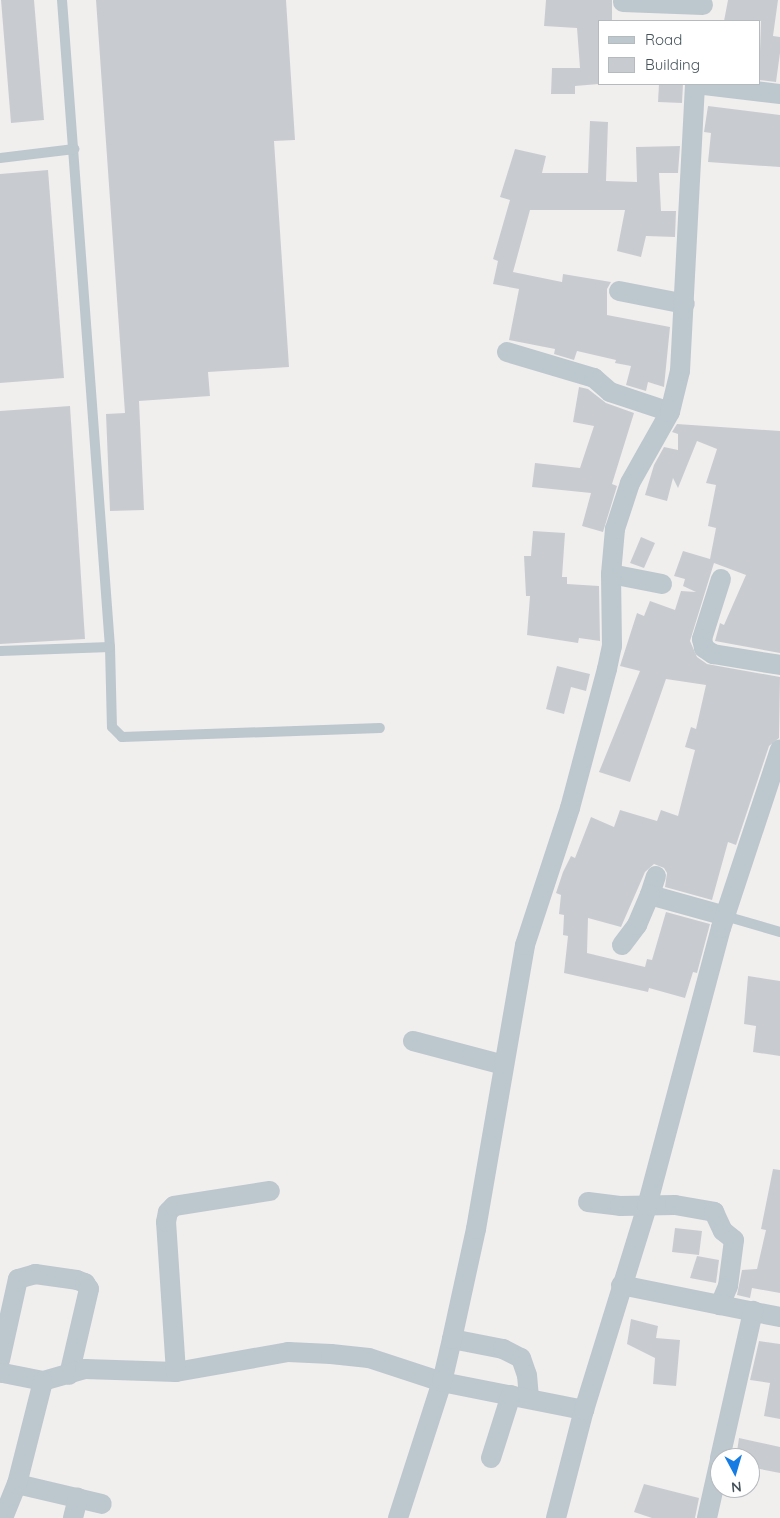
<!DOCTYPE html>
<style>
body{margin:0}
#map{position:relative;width:780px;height:1518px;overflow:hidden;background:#f1eeee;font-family:Quicksand,sans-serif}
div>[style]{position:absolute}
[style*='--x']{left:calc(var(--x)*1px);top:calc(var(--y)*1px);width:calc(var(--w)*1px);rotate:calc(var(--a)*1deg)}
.building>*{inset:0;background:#c8ccd1}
.service>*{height:10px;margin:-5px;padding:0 5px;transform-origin:5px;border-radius:5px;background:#bcc7ce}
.minor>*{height:20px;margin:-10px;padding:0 10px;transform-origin:10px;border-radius:10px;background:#bcc7ce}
span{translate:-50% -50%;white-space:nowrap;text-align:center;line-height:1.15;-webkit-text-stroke:4px #fff;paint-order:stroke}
.legend{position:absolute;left:598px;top:20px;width:162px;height:65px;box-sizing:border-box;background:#fff;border:1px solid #b5babe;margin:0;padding:6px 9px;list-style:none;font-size:15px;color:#46535c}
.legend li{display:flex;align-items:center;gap:10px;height:25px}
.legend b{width:25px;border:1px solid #b5babe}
.north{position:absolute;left:710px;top:1448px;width:50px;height:50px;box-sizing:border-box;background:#fff;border:1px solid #b5babe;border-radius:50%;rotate:174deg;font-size:14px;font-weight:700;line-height:20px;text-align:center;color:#46535c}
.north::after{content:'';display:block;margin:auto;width:18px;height:22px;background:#167ce3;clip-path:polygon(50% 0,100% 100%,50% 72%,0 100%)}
</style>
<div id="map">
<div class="building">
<div style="clip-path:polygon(1px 0,34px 0,44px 120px,11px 123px)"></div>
<div style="clip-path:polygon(96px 0,286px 0,295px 140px,274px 141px,289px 367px,208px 372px,210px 396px,139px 401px,144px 510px,110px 511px,106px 414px,125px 413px)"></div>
<div style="clip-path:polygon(546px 0,612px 0,612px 21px,599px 21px,599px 84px,575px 86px,575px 94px,551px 94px,552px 68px,580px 68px,577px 28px,544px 26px)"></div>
<div style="clip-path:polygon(728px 0,778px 0,773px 36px,780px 37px,780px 53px,776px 82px,759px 80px,761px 21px,724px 21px)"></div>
<div style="clip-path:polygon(659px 84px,683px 84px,682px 103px,658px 102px)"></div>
<div style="clip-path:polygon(708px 106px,780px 115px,780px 167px,708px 162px,711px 133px,704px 132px)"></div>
<div style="clip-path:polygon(590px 121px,608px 122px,606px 181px,637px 182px,636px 147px,680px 146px,678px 173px,659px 173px,661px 211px,676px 211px,675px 237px,646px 236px,641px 257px,617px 251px,625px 210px,530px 210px,513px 272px,562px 282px,563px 274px,611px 282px,607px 289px,607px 315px,670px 327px,664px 387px,648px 382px,646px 391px,626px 385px,631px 366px,615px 363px,616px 360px,577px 351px,574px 360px,554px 354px,555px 349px,509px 340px,519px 289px,493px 284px,498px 261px,493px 259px,510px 200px,500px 197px,515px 149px,546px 156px,542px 173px,588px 173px)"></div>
<div style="clip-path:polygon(48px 170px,64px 378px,0 383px,0 174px)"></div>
<div style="clip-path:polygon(579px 387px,588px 389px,606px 403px,634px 413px,612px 484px,617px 486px,603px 532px,582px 526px,591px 493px,532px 487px,535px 463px,580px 468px,594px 426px,573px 422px)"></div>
<div style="clip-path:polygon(70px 406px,85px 639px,0 644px,0 411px)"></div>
<div style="clip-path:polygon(677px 424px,780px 431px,780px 653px,715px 641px,720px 623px,724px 625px,746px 575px,714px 563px,690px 641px,697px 657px,707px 664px,780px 677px,779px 738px,769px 746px,736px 845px,728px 842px,712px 900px,665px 887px,667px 873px,664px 868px,654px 864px,645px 872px,621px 927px,588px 918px,587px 953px,645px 967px,647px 959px,652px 960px,666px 912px,710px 924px,697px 973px,693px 972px,685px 998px,649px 988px,648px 992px,564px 973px,568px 936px,563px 935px,564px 915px,559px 914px,561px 895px,556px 893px,563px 872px,571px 856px,575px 858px,591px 817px,614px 827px,620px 810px,657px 821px,661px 810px,678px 816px,695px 750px,685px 747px,691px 727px,696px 729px,706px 685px,666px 679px,630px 782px,599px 772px,640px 671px,620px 666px,637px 613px,644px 616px,650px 601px,675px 610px,681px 591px,696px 592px,683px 586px,685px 579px,674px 576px,683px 551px,710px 559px,716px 528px,708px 526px,716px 485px,706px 483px,717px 449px,697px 441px,678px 488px,673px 478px,667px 501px,645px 495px,654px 465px,664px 447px,678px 450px,678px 434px,672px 432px)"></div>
<div style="clip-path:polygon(533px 531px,565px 533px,562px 577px,567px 577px,567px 584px,599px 586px,600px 641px,579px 638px,578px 643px,527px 635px,530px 596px,526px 596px,524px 556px,531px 556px)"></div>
<div style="clip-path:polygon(641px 537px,655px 543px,644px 568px,630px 563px)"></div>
<div style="clip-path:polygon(557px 666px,590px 674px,586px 691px,571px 687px,564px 714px,546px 709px)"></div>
<div style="clip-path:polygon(748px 976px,780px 981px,780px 1056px,753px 1052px,756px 1026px,744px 1024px)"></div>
<div style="clip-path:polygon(773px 1169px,780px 1170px,780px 1293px,752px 1288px,750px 1298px,737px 1295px,742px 1270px,757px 1269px,766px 1230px,761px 1229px)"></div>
<div style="clip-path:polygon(675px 1228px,702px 1231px,699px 1255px,672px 1252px)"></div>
<div style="clip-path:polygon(697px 1256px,719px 1260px,716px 1283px,690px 1278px)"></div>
<div style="clip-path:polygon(631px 1319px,658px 1326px,656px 1338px,680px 1340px,676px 1386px,653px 1384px,655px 1358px,627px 1344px)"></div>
<div style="clip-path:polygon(759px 1341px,780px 1344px,780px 1419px,764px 1416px,770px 1383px,750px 1380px)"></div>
<div style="clip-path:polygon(739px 1438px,780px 1447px,780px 1473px,750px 1467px,750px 1458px,736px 1458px)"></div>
<div style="clip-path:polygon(644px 1484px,699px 1498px,695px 1518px,652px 1518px,634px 1512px)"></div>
</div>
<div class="service">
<div style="--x:62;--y:0;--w:649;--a:85.76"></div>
<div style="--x:110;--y:647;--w:80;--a:88.6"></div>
<div style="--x:112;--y:727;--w:14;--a:45"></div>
<div style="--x:122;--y:737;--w:258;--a:-2"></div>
<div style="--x:0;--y:158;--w:75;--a:-6.9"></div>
<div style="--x:0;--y:651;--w:110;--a:-2.1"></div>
<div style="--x:725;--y:916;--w:57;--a:16.2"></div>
</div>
<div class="minor">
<div style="--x:623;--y:2;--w:80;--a:2.1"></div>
<div style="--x:696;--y:84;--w:85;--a:6.8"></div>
<div style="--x:619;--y:291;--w:67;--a:11.1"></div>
<div style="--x:507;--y:352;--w:91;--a:16.6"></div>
<div style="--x:594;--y:378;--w:21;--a:41"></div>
<div style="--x:610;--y:392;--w:63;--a:18.4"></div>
<div style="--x:611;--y:574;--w:52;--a:11.1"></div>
<div style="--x:721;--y:579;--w:63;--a:107.6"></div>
<div style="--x:702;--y:639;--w:9;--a:77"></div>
<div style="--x:704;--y:648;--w:11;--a:34"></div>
<div style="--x:713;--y:654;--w:68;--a:9.3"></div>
<div style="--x:656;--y:876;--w:20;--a:108"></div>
<div style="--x:650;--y:895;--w:78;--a:15.6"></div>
<div style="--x:622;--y:945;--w:25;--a:-53"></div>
<div style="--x:637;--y:925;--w:33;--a:-67"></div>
<div style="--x:413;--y:1041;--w:94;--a:14.8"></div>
<div style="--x:588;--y:1202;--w:32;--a:7"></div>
<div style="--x:620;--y:1206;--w:55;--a:-1"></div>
<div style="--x:675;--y:1205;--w:40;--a:10"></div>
<div style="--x:714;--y:1212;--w:21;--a:65"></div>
<div style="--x:723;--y:1231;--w:14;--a:39"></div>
<div style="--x:734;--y:1240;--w:46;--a:97.4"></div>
<div style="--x:728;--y:1286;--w:21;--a:113"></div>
<div style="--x:621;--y:1285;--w:162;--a:11.4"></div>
<div style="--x:452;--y:1339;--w:52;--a:11.1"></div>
<div style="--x:503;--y:1349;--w:20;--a:27"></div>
<div style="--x:521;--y:1358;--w:18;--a:71"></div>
<div style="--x:527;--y:1375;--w:23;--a:85"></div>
<div style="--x:0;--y:1360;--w:83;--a:-77.5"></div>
<div style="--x:18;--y:1279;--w:18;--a:-16"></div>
<div style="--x:35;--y:1274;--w:42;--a:8.1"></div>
<div style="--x:77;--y:1280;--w:9;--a:21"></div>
<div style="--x:85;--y:1283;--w:7;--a:56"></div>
<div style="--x:89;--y:1289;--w:88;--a:103.1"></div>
<div style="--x:0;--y:1369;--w:5;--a:53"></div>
<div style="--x:3;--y:1373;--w:41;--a:11.3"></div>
<div style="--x:43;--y:1381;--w:44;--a:-15.9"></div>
<div style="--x:85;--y:1369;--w:91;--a:1.9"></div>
<div style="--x:176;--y:1372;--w:114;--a:-10.1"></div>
<div style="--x:288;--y:1352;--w:43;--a:2.7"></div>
<div style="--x:331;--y:1354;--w:38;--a:6"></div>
<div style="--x:369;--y:1358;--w:77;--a:18.2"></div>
<div style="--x:442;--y:1382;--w:145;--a:11.2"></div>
<div style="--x:176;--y:1372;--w:150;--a:-93.8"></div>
<div style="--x:166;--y:1222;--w:10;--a:-79"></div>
<div style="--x:168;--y:1212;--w:8;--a:-45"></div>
<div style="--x:174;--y:1206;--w:97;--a:-8.9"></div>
<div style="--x:491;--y:1458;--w:66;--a:-72.4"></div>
<div style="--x:720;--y:1458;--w:151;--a:-77.3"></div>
<div style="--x:17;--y:1484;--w:87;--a:13.2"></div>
<div style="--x:3;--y:1518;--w:37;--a:-68"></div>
<div style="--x:17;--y:1484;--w:106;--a:-75.8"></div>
<div style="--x:73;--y:1518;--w:21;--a:-76"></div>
<div style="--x:398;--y:1518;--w:143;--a:-72.1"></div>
<div style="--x:442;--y:1382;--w:44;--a:-76.9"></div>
<div style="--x:452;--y:1339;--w:113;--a:-77.7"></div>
<div style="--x:476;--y:1229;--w:288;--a:-80.2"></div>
<div style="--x:525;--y:945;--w:144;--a:-71.8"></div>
<div style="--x:570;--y:808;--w:144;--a:-75.1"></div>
<div style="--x:607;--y:669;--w:24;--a:-78"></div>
<div style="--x:612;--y:646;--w:72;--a:-90.8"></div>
<div style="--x:611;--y:574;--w:45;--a:-84.9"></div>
<div style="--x:615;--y:529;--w:48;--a:-71.9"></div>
<div style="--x:630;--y:483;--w:81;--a:-60.6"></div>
<div style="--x:670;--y:412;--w:42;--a:-76.3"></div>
<div style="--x:680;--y:371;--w:287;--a:-87"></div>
<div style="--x:556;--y:1518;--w:112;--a:-75.5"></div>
<div style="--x:584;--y:1410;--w:214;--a:-72.8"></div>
<div style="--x:647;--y:1206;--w:288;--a:-75.1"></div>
<div style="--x:721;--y:928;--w:188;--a:-71.7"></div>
<div style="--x:707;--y:1518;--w:59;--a:-77.4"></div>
</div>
<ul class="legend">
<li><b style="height:6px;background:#bcc7ce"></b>Road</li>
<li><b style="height:14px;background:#c8ccd1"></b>Building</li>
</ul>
<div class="north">N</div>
</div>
